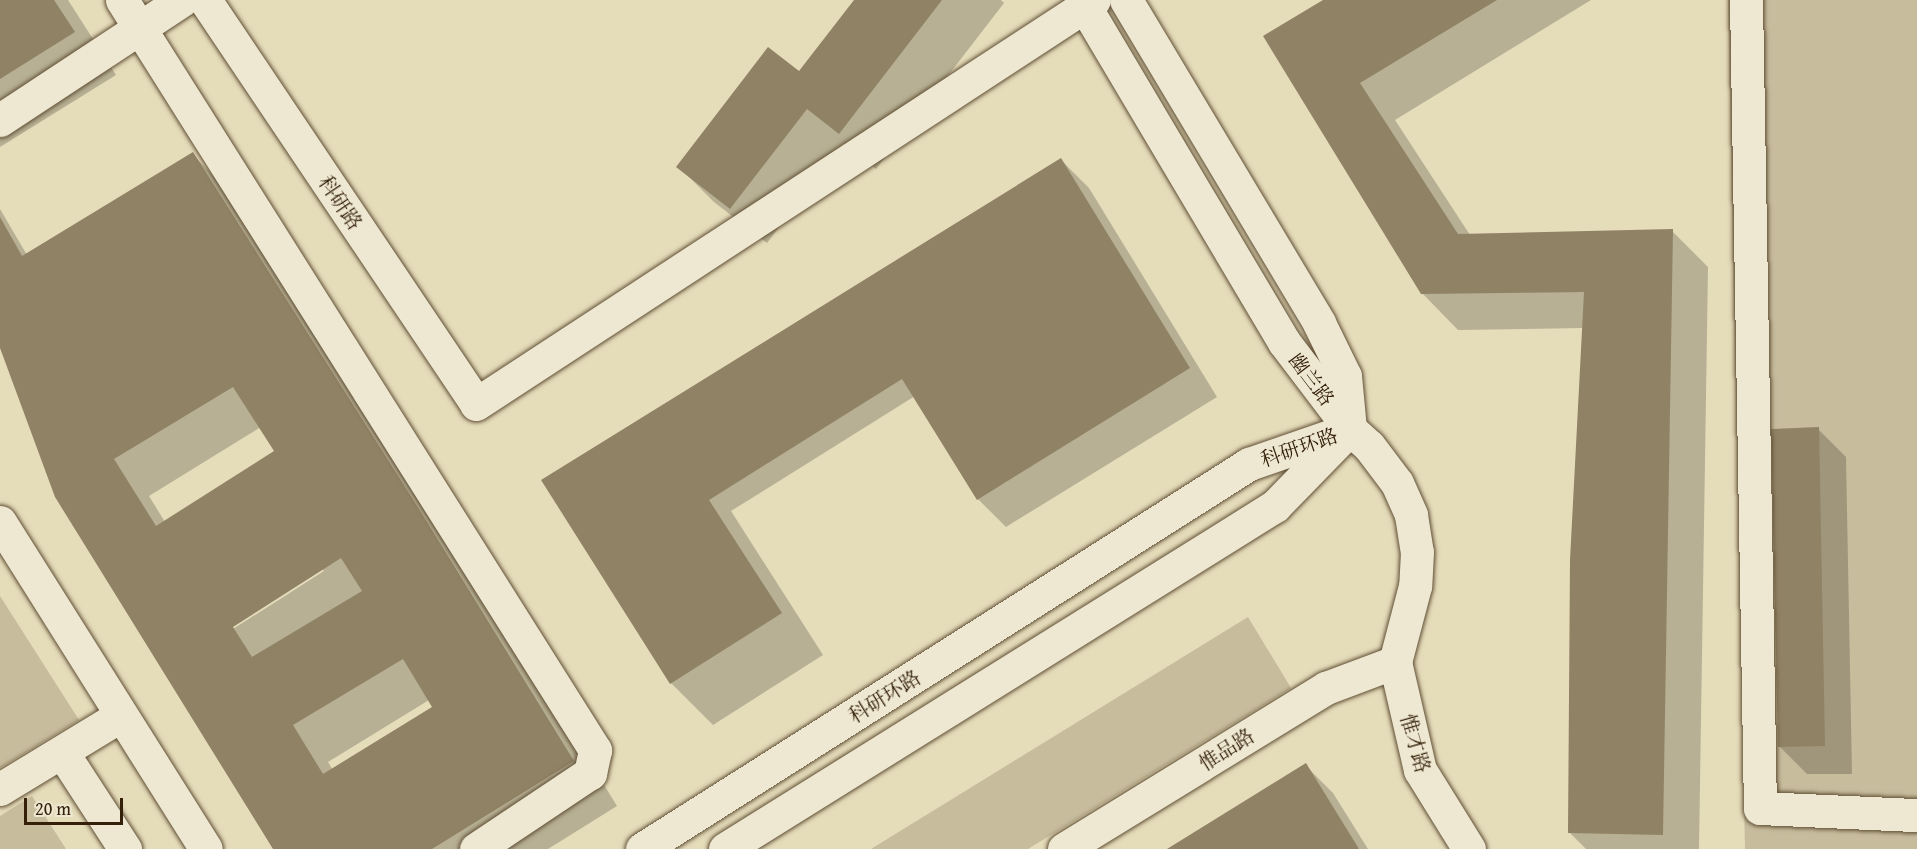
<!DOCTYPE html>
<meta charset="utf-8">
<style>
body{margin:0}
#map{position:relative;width:1917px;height:849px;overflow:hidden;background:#e5dcba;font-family:"Gentium Book Plus","Noto Serif SC",serif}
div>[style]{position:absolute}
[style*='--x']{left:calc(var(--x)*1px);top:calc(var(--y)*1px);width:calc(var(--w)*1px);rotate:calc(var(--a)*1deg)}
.green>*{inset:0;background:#c7bc9c}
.shadow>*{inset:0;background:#0003}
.building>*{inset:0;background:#908265}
.roads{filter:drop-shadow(0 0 2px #604f35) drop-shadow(0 0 2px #604f35)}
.minor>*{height:33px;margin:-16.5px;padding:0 16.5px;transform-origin:16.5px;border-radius:16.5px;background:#eee8d2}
span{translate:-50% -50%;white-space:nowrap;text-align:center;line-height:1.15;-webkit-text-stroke:4.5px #eee8d2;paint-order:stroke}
.street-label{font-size:20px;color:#342009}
.scale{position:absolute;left:24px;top:798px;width:99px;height:27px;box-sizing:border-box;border:3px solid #342009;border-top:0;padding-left:8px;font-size:18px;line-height:21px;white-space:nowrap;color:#342009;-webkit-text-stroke:4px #eee8d2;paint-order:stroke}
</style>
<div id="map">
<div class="green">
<div style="clip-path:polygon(1728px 0,1917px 0,1917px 849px,1745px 849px)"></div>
<div style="clip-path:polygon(0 596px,79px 720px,0 768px)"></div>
<div style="clip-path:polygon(1248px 617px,1291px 688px,1028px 849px,871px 849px)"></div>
<div style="clip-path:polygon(32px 796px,66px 849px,0 849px,0 816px)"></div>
</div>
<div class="shadow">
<div style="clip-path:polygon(0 0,68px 0,116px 75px,0 147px)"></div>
<div style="clip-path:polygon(856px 0,1001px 0,1004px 3px,876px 169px,843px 144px,767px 243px,714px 202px,678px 166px,799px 73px)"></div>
<div style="clip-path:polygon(1326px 0,1591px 0,1395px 120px,1470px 235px,1672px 231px,1708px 267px,1699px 849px,1586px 849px,1570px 833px,1583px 328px,1458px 330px,1422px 293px)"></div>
<div style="clip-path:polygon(evenodd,192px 154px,228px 190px,385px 440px,459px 551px,546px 697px,555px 705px,617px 806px,548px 849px,275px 849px,56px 496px,0 343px,0 272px,4px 269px,0 262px,0 209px,27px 255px,192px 154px,261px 427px,276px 451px,165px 522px,149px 496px,261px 427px,192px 154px,322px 569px,324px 571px,175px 666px,173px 664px,322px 569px,192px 154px,429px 700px,434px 708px,333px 770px,328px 762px,429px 700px)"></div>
<div style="clip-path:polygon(1061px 160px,1089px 188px,1217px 397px,1006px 527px,978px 499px,915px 396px,731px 511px,823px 655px,713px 725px,671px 683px,543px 481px)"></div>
<div style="clip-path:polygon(1818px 429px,1846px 457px,1852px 774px,1807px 774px,1779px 746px)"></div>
<div style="clip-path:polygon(1305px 765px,1333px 793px,1368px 849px,1171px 849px)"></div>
</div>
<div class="building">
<div style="clip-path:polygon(0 0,54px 0,75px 32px,0 79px)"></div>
<div style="clip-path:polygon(854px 0,942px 0,839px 134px,807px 109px,730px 209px,676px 167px,768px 47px,799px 71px)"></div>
<div style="clip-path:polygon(1323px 0,1497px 0,1360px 83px,1458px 234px,1673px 229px,1663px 835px,1568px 833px,1570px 560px,1584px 292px,1421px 294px,1263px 36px)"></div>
<div style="clip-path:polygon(evenodd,193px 152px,419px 509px,574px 761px,432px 849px,273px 849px,55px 497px,0 348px,0 217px,22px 256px,193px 152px,233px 387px,274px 451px,156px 526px,114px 459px,233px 387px,193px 152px,341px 558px,362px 591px,252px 657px,233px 627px,341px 558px,193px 152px,403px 659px,432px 707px,323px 774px,293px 725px,403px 659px)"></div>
<div style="clip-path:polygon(1061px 158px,1190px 368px,977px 500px,902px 379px,709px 500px,782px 613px,670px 684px,541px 480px)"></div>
<div style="clip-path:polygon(1819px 427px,1825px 746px,1778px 747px,1771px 429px)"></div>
<div style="clip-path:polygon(1306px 763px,1359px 849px,1167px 849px)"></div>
</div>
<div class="roads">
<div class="minor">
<div style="--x:122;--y:0;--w:887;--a:57.76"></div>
<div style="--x:595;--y:750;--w:24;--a:102"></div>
<div style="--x:590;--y:773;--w:137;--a:146.3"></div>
<div style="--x:205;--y:0;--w:486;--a:56.1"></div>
<div style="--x:476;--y:404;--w:738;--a:-33.17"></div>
<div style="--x:1081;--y:0;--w:398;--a:59.3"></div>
<div style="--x:1284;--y:342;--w:109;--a:52.8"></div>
<div style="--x:1350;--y:429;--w:25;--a:42"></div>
<div style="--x:1369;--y:446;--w:46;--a:52.9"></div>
<div style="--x:1397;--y:483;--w:35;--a:66"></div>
<div style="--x:1411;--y:515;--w:37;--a:81"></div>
<div style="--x:1417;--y:552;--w:34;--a:93"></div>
<div style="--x:1415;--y:586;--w:79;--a:104.7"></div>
<div style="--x:1395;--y:662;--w:111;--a:77"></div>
<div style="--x:1420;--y:770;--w:93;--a:58.2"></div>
<div style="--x:1126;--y:0;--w:376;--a:59.1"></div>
<div style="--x:1319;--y:323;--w:59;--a:63.9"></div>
<div style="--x:1345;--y:376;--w:53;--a:84.6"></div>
<div style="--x:1746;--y:0;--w:808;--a:89.01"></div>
<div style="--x:1760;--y:808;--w:157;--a:2.6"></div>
<div style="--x:0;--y:120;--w:218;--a:-33.4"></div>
<div style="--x:0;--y:522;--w:386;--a:57.8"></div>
<div style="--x:62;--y:752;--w:116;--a:57"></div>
<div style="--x:0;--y:789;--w:140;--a:-31.3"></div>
<div style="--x:642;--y:849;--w:719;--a:-32.39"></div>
<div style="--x:1249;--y:464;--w:107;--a:-19.1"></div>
<div style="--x:725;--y:849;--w:648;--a:-31.95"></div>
<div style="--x:1275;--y:506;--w:99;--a:-45.8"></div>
<div style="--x:1064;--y:849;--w:308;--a:-31.6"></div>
<div style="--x:1326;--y:688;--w:74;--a:-20.6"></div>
</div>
</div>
<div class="street-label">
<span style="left:341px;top:202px;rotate:56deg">科研路</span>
<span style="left:1312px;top:379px;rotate:53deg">幽兰路</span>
<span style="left:1299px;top:447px;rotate:-19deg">科研环路</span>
<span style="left:884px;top:696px;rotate:-32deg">科研环路</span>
<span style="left:1416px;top:743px;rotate:74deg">惟才路</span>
<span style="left:1226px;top:749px;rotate:-32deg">惟品路</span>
</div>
<div class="scale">20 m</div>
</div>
